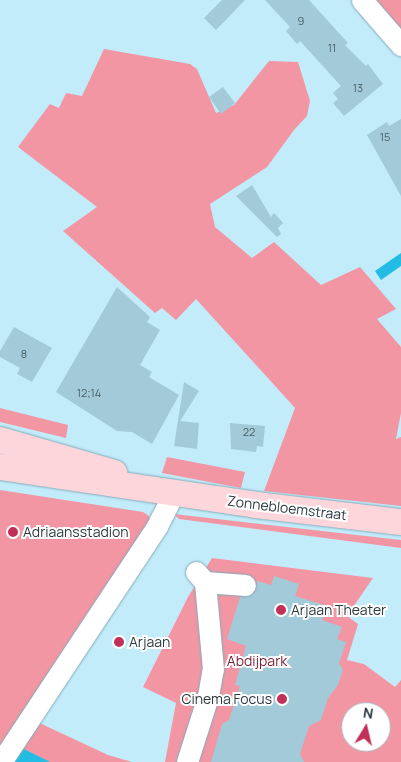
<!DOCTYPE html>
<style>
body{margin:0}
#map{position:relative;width:401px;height:762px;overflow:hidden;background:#c3ecfb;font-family:Manrope,sans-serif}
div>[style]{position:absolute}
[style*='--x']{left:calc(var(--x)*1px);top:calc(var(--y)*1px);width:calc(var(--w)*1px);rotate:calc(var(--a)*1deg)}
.green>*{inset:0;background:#f396a4}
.water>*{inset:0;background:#23bce4}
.building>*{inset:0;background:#a2cad8}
.roads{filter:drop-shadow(0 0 1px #84acba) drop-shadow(0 0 1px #84acba)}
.minor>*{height:21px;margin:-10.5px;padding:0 10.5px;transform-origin:10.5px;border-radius:10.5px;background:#fff}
.major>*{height:26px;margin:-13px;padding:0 13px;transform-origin:13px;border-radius:13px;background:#fdd6db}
.dots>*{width:14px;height:14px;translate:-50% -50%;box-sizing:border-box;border:2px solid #fff;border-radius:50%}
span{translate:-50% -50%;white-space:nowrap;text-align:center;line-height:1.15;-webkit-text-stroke:4px #fff;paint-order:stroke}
.number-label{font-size:11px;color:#475e66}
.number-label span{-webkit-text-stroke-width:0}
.street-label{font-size:14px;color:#293a40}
.poi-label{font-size:14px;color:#293a40}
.left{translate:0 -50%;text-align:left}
.right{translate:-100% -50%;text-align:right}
.park-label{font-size:14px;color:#7a1d35}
.north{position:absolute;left:341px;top:702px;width:50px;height:50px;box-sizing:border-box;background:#fff;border:1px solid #a9b0b3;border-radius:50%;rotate:9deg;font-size:14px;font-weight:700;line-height:20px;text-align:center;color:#293a40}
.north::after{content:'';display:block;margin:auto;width:18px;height:22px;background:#c13157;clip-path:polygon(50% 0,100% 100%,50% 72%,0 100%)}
</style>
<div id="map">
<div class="green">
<div style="clip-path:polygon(372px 0,401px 0,401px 36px)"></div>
<div style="clip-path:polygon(104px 49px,190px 64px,197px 69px,216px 113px,234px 105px,269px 61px,298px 62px,310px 101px,307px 116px,294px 130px,267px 167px,210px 204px,215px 227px,252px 258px,274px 242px,321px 285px,360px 267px,396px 309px,377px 319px,401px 347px,401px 413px,396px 439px,401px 437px,401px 506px,264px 491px,295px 408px,196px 299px,176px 320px,162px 308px,155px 313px,63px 231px,97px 207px,18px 147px,50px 104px,59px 108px,66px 93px,82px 96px)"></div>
<div style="clip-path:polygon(0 408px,68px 425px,66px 438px,0 422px)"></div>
<div style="clip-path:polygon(167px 457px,245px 472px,241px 488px,162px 473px)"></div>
<div style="clip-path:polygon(0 490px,143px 512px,149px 516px,150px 523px,31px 719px,108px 755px,132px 762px,0 762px)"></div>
<div style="clip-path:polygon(174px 514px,401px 540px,401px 548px,179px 519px)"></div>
<div style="clip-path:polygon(evenodd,212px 558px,373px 578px,347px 616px,358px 624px,347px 660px,364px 664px,395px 687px,401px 680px,401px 762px,165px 762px,176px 703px,143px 687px,188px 597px,212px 558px,351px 712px,381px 712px,381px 742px,351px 742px,351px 712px)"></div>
</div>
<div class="water">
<div style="clip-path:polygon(401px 253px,401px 266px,381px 280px,375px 271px)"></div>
<div style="clip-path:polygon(18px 746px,50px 762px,8px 762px)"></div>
</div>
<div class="building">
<div style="clip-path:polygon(222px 0,245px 0,216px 30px,204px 18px)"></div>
<div style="clip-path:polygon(265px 0,309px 0,348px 43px,345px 45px,366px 66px,368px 64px,383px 84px,344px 116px,333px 103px,338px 99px,333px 93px,341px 86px,300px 41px,297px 44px,286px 31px,290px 27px)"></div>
<div style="clip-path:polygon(223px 87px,235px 103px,221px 114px,209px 97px)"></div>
<div style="clip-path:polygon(401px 119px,401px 196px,367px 135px,387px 122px,389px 126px)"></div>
<div style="clip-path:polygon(252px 185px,271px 217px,274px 213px,283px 223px,278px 228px,281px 234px,277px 237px,236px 196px)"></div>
<div style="clip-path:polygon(117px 287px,150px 317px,147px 322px,160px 330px,140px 365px,152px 372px,149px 377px,179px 395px,152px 444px,132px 432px,117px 431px,56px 392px)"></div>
<div style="clip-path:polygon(14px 327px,52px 348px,32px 382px,17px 374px,20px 368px,0 357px,0 351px)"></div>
<div style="clip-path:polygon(184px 382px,199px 391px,180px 421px,199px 423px,197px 449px,174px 446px)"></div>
<div style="clip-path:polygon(230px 423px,265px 426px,263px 447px,257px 446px,256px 452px,231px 449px)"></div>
<div style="clip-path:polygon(274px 576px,299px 584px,295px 596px,327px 606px,322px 620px,342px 627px,337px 639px,346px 642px,339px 663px,343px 670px,338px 685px,328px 698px,321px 720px,309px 726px,300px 754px,304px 762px,211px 762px,222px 724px,229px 720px,240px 686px,235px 685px,246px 646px,227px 639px,240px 597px,255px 592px,257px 581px,271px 585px)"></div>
</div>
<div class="roads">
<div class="minor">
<div style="--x:362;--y:0;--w:60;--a:49.1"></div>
<div style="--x:196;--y:572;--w:13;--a:48"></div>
<div style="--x:205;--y:582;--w:40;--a:4.3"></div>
<div style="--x:1;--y:762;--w:283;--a:-56.5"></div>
<div style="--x:157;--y:526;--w:37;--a:-63"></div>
<div style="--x:187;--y:762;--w:69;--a:-72.3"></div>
<div style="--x:208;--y:696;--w:27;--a:-80"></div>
<div style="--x:213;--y:669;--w:87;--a:-95.3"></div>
</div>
<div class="major">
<div style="--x:0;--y:440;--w:119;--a:16.1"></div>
<div style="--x:0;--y:467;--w:259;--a:8.4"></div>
<div style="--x:256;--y:505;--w:146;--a:6.7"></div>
</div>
</div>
<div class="dots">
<div style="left:13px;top:532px;background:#c13157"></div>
<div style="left:281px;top:610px;background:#c13157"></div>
<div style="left:119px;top:642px;background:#c13157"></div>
<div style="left:282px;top:699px;background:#c13157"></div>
</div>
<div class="number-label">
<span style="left:301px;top:21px">9</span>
<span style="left:332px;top:48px">11</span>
<span style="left:358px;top:88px">13</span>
<span style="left:385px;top:137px">15</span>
<span style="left:24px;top:354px">8</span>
<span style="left:89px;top:393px">12;14</span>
<span style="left:249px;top:432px">22</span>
</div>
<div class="street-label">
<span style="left:287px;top:508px;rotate:7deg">Zonnebloemstraat</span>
</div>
<div class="poi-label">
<span class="left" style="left:23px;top:532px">Adriaansstadion</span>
<span class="left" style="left:291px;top:610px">Arjaan Theater</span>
<span class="left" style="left:129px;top:642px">Arjaan</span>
<span class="right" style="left:272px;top:699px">Cinema Focus</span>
</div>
<div class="park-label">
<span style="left:257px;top:661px">Abdijpark</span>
</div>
<div class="north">N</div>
</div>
